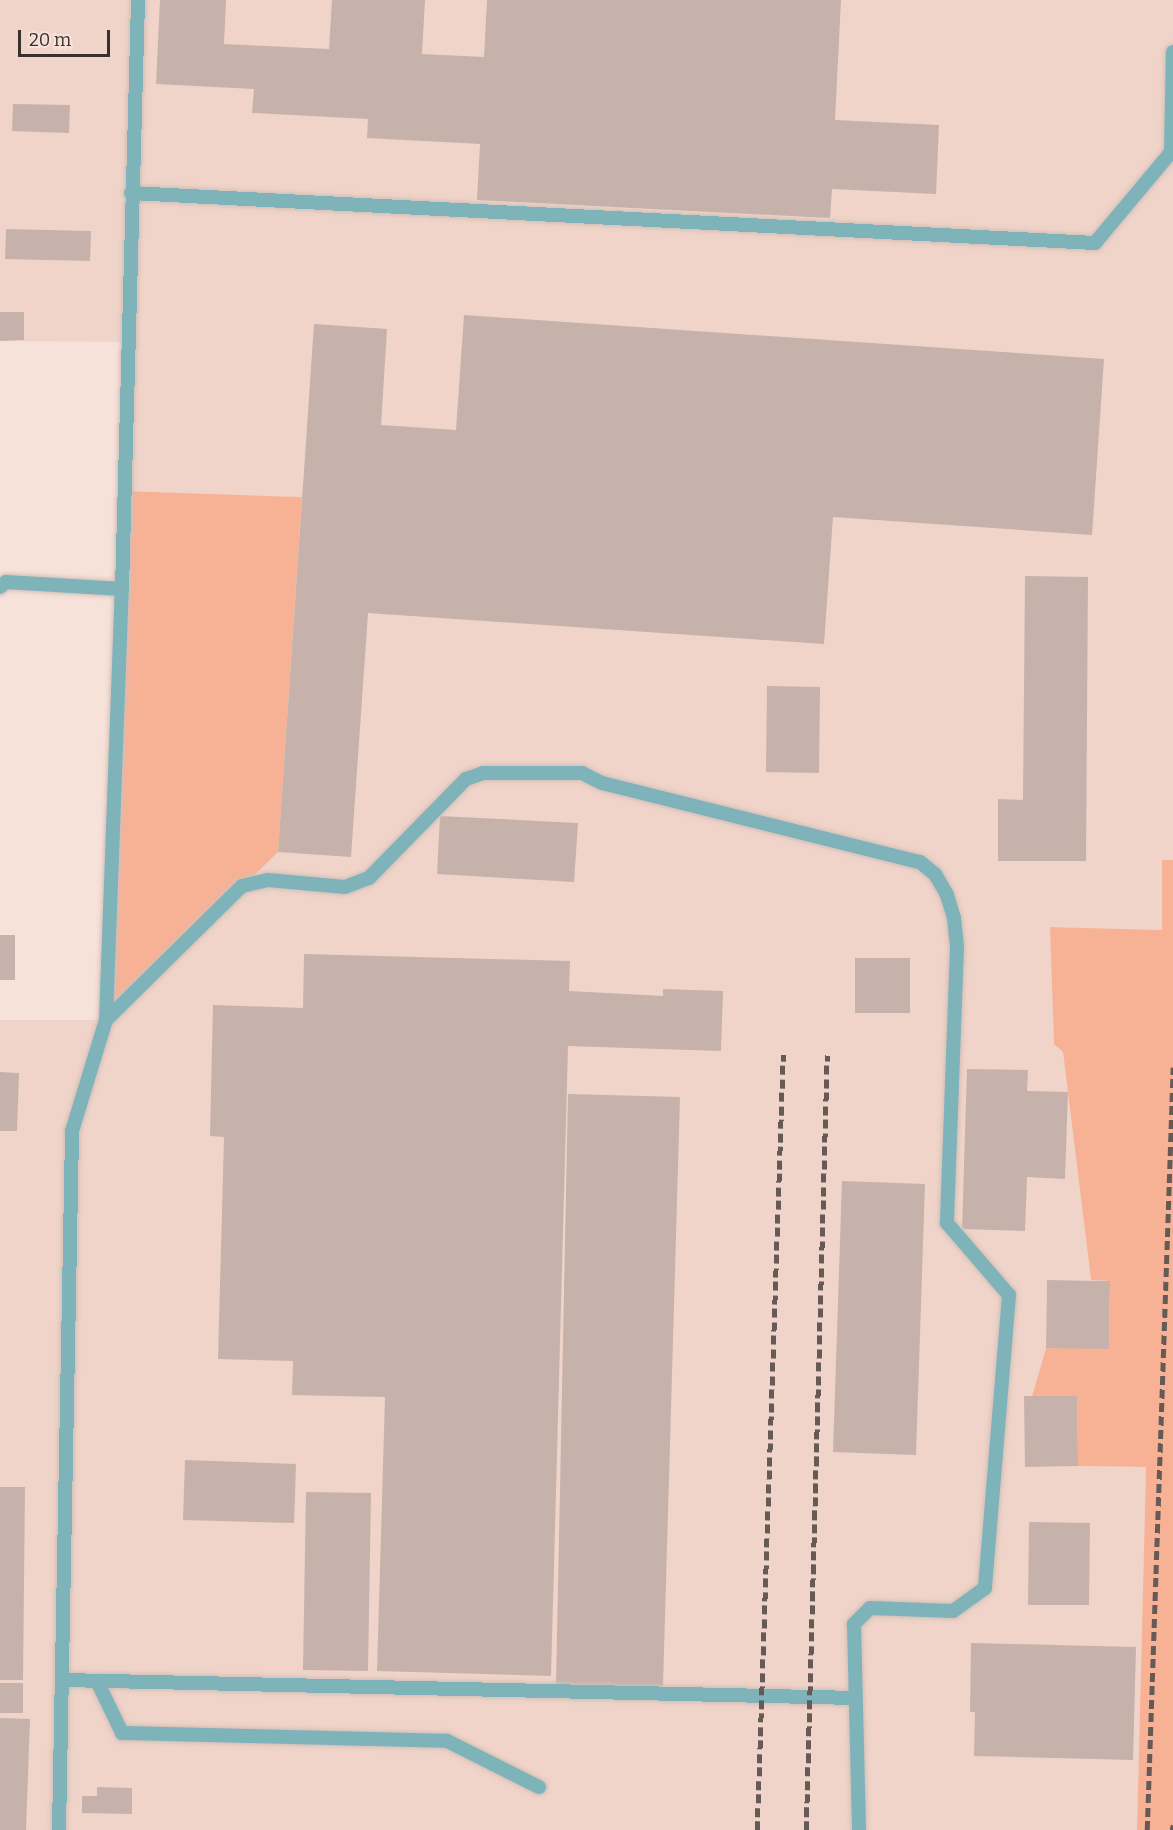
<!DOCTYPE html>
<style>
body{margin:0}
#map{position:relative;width:1173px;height:1830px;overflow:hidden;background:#f7e2da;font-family:Bitter,serif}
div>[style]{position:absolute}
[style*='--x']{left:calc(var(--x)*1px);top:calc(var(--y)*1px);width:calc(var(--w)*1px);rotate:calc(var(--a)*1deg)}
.built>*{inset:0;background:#f0d4c9}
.green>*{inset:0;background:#f7b296}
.building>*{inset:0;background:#c6b2aa}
.roads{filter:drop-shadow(0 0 2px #d1bfb8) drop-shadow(0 0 2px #d1bfb8)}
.service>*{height:14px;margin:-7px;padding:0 7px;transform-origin:7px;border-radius:7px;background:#7eb3ba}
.rail>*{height:4.5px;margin-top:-2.25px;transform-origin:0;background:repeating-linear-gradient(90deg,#655a56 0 9px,transparent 0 13.5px)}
span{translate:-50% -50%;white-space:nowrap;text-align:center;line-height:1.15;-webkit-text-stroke:4.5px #f7e2da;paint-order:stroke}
.scale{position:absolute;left:18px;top:30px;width:92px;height:27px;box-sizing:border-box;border:3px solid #39312e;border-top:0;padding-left:8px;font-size:18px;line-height:21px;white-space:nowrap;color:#39312e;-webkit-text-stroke:4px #f7e2da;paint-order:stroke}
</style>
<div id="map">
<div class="built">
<div style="clip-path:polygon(0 0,1173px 0,1173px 860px,1162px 861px,1162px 930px,1051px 927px,1054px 1044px,1063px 1051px,1091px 1280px,1047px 1280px,1046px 1348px,1032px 1396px,1077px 1396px,1079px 1466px,1146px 1467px,1137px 1830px,0 1830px,0 1020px,106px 1020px,302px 497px,124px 491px,129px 342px,0 341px)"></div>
</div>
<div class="green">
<div style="clip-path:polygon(124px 491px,302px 497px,278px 852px,106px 1020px)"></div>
<div style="clip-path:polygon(1162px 860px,1173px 860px,1173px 1830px,1137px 1830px,1146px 1467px,1078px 1466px,1077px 1396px,1032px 1396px,1046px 1348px,1109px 1348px,1110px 1281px,1091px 1280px,1063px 1052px,1054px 1044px,1050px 927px,1162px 930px)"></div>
</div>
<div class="building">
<div style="clip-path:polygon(160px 0,226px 0,224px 44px,329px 49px,332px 0,425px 0,422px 54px,484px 57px,487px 0,841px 0,835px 120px,939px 125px,936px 194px,832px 189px,830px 218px,477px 200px,480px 144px,367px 138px,368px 119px,252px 113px,254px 89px,156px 84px)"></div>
<div style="clip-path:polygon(13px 104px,70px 105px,69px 133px,12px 131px)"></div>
<div style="clip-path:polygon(6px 229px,91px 231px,90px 261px,5px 259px)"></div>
<div style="clip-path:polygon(0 312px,24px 312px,24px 340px,0 341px)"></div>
<div style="clip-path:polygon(464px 315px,1104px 359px,1092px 535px,833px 517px,824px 644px,368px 613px,351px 857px,278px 852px,314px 324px,387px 329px,381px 425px,456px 430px)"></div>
<div style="clip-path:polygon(1025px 576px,1088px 577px,1086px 861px,998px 861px,998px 799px,1023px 800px)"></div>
<div style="clip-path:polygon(767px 686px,820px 687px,819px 773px,766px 772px)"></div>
<div style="clip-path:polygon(440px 816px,578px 823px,574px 882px,437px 874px)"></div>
<div style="clip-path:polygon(0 935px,15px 935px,15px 980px,0 980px)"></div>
<div style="clip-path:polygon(304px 954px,570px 961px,569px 991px,663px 996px,663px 989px,723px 991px,721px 1051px,568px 1046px,551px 1676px,377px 1671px,385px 1397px,292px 1395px,293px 1361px,218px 1359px,224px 1137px,210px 1136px,213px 1005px,303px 1008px)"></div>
<div style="clip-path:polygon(855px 958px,910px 958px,910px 1013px,855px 1013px)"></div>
<div style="clip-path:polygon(967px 1069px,1028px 1070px,1027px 1091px,1068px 1092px,1065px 1179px,1027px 1177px,1025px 1231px,962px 1229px)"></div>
<div style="clip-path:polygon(0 1072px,19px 1073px,17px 1131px,0 1131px)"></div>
<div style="clip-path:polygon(568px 1094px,680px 1097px,663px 1686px,556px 1686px)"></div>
<div style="clip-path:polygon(842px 1181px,925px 1184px,916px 1455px,833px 1452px)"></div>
<div style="clip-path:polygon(1047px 1280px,1110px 1281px,1109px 1349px,1046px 1348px)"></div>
<div style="clip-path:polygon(1024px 1396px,1077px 1396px,1078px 1466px,1025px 1467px)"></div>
<div style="clip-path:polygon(185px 1460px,296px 1464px,294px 1523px,183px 1520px)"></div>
<div style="clip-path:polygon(0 1487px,25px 1487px,23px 1680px,0 1680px)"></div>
<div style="clip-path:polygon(306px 1492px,371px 1493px,368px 1671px,303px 1670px)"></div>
<div style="clip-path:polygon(1029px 1522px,1090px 1523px,1089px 1605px,1028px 1605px)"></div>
<div style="clip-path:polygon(971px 1643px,1136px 1647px,1133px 1760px,974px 1756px,975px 1712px,970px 1712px)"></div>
<div style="clip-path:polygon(0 1683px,23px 1683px,23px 1713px,0 1713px)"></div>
<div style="clip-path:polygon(0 1718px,30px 1719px,26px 1830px,0 1830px)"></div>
<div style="clip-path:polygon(97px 1787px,132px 1788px,132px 1814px,82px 1813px,82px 1796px,97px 1796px)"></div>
</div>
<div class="roads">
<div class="service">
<div style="--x:131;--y:193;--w:965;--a:2.97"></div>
<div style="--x:1095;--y:243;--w:119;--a:-50.1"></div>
<div style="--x:1171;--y:152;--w:100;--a:-88.9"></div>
<div style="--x:0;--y:587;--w:8;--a:-40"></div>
<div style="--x:6;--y:582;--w:116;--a:3.5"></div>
<div style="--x:106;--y:1020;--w:191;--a:-44.6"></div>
<div style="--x:242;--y:886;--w:27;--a:-13"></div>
<div style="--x:268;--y:880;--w:77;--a:5.2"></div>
<div style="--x:345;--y:887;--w:26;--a:-21"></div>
<div style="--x:369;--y:878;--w:139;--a:-45.6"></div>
<div style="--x:466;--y:779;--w:18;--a:-19"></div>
<div style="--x:483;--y:773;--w:99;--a:0"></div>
<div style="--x:582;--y:773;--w:22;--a:27"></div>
<div style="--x:602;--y:783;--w:328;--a:14"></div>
<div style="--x:920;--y:862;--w:19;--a:39"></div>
<div style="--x:935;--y:874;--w:24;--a:60"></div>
<div style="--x:947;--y:895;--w:24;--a:73"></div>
<div style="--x:954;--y:918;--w:29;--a:84"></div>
<div style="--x:957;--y:947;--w:276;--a:92.1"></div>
<div style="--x:947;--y:1223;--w:95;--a:49.3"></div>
<div style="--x:1009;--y:1295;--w:294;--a:94.7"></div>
<div style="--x:985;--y:1588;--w:39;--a:144"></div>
<div style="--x:953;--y:1611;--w:83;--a:-177.9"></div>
<div style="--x:870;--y:1608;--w:23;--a:135"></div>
<div style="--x:854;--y:1624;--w:206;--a:88.6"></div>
<div style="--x:63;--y:1680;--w:791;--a:1.3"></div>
<div style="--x:97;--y:1681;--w:58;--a:64.3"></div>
<div style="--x:122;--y:1733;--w:325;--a:1.4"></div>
<div style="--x:447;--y:1741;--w:103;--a:26.6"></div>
<div style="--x:59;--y:1830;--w:699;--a:-88.93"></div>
<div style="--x:72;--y:1131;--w:116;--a:-73"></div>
<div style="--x:106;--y:1020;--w:431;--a:-87.9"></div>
<div style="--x:122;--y:589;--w:589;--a:-88.44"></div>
</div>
</div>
<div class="rail">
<div style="--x:757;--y:1830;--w:776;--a:-88.08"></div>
<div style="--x:806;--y:1830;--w:775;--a:-88.45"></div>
<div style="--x:1147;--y:1830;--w:763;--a:-88.05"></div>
<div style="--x:1172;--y:1830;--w:5;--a:-79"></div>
</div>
<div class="scale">20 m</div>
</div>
